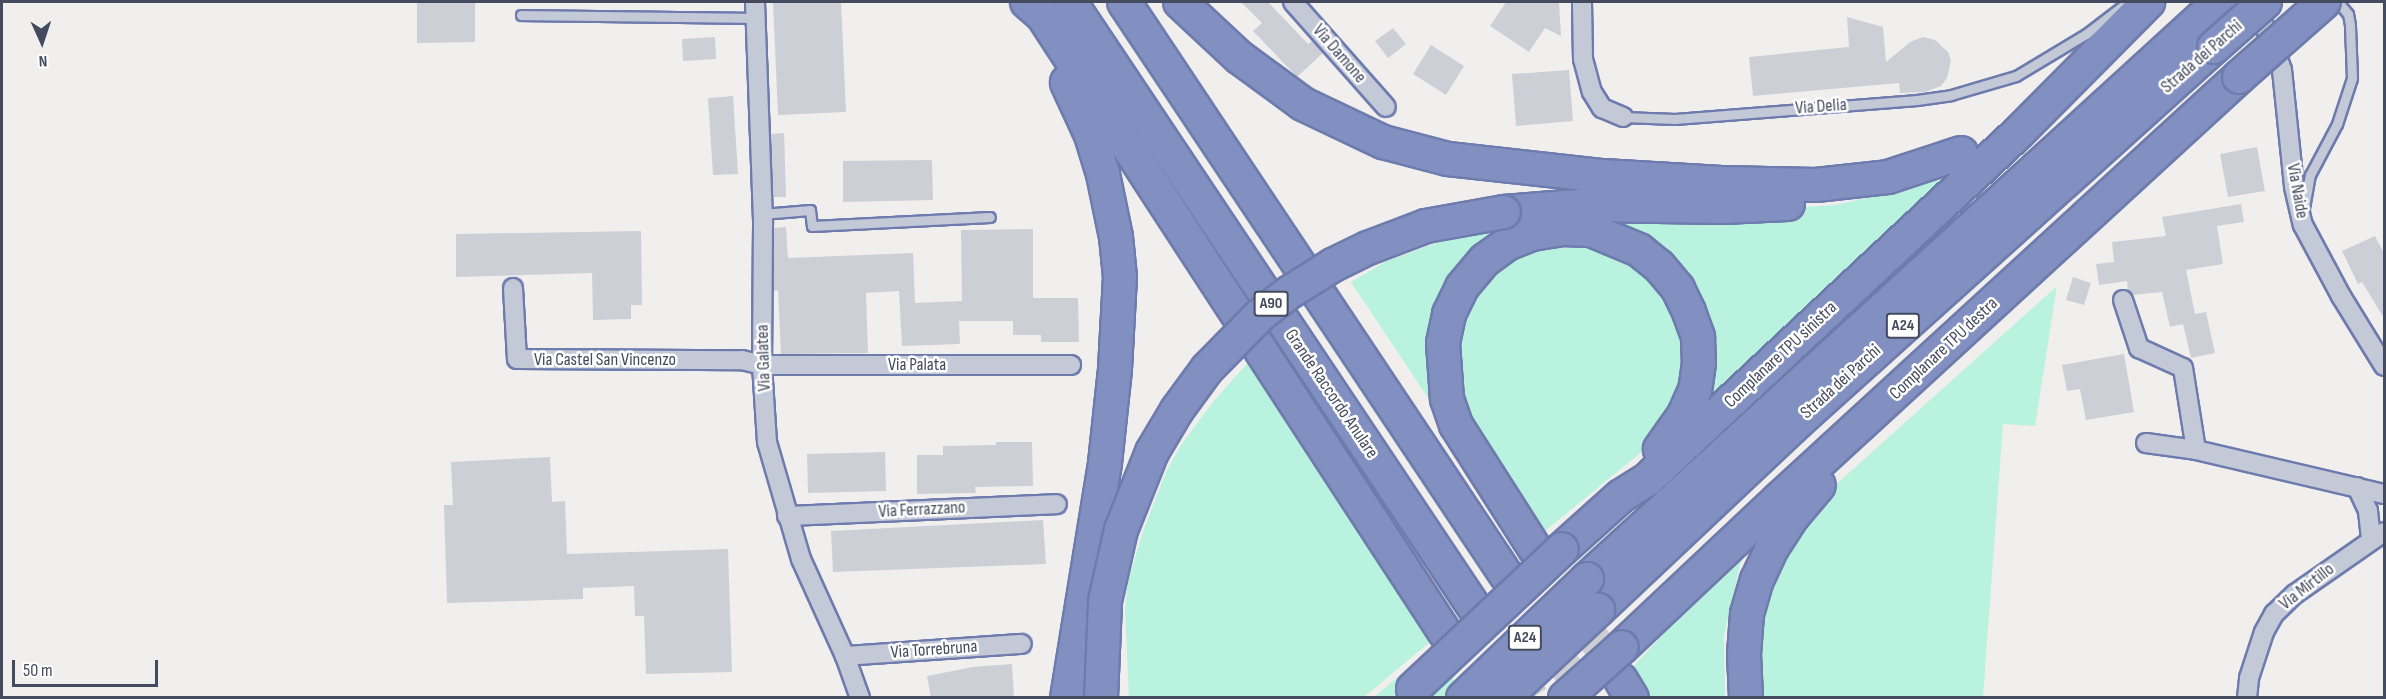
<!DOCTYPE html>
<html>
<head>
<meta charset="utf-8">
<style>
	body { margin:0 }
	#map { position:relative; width:2386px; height:699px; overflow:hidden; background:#f1efee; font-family:"Sofia Sans Condensed",sans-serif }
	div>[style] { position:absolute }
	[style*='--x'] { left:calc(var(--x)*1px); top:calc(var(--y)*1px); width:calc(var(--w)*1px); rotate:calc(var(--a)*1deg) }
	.green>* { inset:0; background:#b9f2df }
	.building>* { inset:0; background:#cdcfd7 }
	.highway-tunnel>* { height:32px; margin-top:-16px; transform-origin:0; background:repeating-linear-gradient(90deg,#cfced1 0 32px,transparent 0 48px) }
	.roads { filter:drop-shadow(2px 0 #6e7bad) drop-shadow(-2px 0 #6e7bad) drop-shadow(0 2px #6e7bad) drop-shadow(0 -2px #6e7bad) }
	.lane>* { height:9px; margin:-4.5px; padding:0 4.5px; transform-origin:4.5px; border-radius:4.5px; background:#c4c9d8 }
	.street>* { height:18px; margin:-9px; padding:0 9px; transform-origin:9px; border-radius:9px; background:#c4c9d8 }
	.highway>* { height:32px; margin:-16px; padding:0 16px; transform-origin:16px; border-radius:16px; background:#8290c1 }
	.bridges { filter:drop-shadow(2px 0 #6e7bad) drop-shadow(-2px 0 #6e7bad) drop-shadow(0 2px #6e7bad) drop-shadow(0 -2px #6e7bad) }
	.highway-bridge>* { height:32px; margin:-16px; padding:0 16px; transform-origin:16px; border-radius:16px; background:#8290c1 }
	span { translate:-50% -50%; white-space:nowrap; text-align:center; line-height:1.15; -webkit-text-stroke:5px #fff; paint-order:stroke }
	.shield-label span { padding:2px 4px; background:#fff; border:2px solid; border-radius:4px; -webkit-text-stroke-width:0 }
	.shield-label { font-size:16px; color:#454b5e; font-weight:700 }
	.street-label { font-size:18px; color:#454b5e }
	.frame { position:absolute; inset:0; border:3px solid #454b5e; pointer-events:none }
	.north { position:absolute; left:12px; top:12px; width:60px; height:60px; -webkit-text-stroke:4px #fff; paint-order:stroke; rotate:177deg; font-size:16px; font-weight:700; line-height:24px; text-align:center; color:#454b5e }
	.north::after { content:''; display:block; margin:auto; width:21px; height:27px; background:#454b5e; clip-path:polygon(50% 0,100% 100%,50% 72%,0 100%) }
	.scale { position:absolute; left:12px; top:660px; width:146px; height:27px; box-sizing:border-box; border:3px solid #454b5e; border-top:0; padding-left:8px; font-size:18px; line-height:21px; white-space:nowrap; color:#454b5e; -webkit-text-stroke:4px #fff; paint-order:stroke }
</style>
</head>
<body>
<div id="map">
	<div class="green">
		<i style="clip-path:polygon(1953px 172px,1703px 408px,1709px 348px,1601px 222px,1451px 280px,1450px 431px,1351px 282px,1385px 262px,1476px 228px,1835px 205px,1916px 187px)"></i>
		<i style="clip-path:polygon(1589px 244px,1627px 258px,1663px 290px,1681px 326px,1684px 366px,1678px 392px,1659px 431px,1644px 450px,1545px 531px,1479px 442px,1465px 418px,1452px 336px,1488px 271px,1535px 245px)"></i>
		<i style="clip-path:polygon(2057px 286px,2035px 426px,2003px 424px,1983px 697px,1754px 698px,1762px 588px,1822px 497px)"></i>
		<i style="clip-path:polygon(1253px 357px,1431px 641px,1364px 697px,1129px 698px,1125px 609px,1128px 582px,1143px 531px,1166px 472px,1181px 445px,1212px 403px)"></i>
		<i style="clip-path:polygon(1751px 539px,1740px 565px,1724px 636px,1725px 697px,1651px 697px,1631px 669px)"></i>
		<i style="clip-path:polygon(1432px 648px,1466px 697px,1373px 698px)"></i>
	</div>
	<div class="building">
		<i style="clip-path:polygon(417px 2px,475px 2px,475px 42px,417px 43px)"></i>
		<i style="clip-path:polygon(773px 2px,841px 2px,846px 112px,778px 115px)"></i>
		<i style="clip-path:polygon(1241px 2px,1268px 2px,1308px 44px,1312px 41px,1323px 53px,1297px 77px,1253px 31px,1262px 23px)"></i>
		<i style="clip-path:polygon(1506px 2px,1559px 2px,1561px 36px,1545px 28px,1529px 52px,1490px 26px)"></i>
		<i style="clip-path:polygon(1847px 17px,1883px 27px,1886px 62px,1910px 42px,1923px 37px,1935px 40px,1948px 52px,1951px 61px,1947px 78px,1941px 86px,1925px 92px,1900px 93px,1899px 83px,1753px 96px,1749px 57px,1849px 47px)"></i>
		<i style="clip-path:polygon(1393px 28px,1406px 44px,1388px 58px,1375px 41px)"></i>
		<i style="clip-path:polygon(715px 37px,716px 59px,683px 61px,682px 39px)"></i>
		<i style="clip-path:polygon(1431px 45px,1464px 66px,1446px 95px,1413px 74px)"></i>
		<i style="clip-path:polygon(1569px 70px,1573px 121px,1516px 126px,1512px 74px)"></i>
		<i style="clip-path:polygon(733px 96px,738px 174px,713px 175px,708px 98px)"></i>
		<i style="clip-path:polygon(784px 133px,786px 197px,773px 197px,771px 134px)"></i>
		<i style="clip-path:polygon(2257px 147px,2265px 191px,2228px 197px,2220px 154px)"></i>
		<i style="clip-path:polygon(932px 160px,933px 200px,843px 202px,843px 161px)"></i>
		<i style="clip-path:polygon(2241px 204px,2244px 222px,2217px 226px,2223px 264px,2186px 270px,2195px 314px,2206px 312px,2215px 353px,2191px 358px,2183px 324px,2170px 327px,2162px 292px,2133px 295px,2128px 290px,2127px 281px,2099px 285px,2096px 264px,2114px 262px,2112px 242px,2166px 236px,2162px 217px)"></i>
		<i style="clip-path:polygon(786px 227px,788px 258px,913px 253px,915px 303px,962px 301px,961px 230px,1033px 229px,1033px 298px,1078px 298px,1079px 342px,1041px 342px,1041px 335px,1013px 335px,1013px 321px,959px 321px,960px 344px,902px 346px,899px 291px,866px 293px,868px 353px,781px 354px,778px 290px,774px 291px,774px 228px)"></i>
		<i style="clip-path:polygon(641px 231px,642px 305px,631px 305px,631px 319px,593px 320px,592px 273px,456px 277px,456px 234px)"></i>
		<i style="clip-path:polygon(2375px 236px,2385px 255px,2385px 320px,2362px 282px,2358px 284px,2342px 251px)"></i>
		<i style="clip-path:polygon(2073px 277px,2091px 283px,2084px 305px,2066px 300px)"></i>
		<i style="clip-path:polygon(2124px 354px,2134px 412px,2086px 420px,2080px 389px,2067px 391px,2062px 365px)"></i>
		<i style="clip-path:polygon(996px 442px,1032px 442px,1033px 486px,975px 487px,976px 493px,917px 494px,917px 455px,943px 455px,943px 446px,996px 445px)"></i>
		<i style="clip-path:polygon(885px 452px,886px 491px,808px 493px,807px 454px)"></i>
		<i style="clip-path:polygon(550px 457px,552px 502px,565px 501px,567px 554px,728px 549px,732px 672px,646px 674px,644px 616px,635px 616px,634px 586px,583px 588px,583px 599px,447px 603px,444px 505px,453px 505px,451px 462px)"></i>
		<i style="clip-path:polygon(1043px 520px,1046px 564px,833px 572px,831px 531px)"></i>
		<i style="clip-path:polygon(1012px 664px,1014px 698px,931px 698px,927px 676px,973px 667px)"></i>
	</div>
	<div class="highway-tunnel">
		<i style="--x:1535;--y:549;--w:157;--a:56.7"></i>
		<i style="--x:1506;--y:575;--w:147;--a:57"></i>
		<i style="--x:1474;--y:607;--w:108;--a:57"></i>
		<i style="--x:1445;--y:633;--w:77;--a:57.1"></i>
	</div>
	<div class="roads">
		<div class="lane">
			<i style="--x:521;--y:15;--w:234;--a:0.7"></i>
			<i style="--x:1623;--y:117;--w:52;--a:2.2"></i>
			<i style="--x:1675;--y:119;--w:243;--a:-4.5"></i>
			<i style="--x:1917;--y:100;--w:34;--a:-8"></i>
			<i style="--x:1951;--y:95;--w:68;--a:-16.3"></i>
			<i style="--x:2016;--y:76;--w:82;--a:-31"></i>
			<i style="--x:2086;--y:34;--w:53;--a:-37.3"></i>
			<i style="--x:2304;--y:208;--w:34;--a:-80"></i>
			<i style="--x:2310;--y:175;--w:58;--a:-62.1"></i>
			<i style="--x:2337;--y:124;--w:48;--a:-71.9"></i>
			<i style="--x:2352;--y:78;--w:53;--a:-92.2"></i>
			<i style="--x:2350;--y:25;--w:11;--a:-100"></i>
			<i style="--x:2348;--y:14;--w:16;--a:-130"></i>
			<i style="--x:762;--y:214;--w:48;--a:-4.8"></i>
			<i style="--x:810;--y:210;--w:16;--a:83"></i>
			<i style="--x:812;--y:226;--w:178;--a:-2.9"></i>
		</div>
		<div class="street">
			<i style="--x:755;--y:2;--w:223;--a:87.9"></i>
			<i style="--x:763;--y:225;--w:140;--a:90.4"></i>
			<i style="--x:762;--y:365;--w:77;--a:86.3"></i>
			<i style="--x:767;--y:442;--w:122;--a:73.8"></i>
			<i style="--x:801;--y:559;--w:107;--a:65.6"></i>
			<i style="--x:845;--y:656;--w:45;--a:70.3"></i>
			<i style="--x:1293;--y:2;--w:140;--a:48.5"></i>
			<i style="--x:1582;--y:2;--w:57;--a:89"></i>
			<i style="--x:1583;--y:59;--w:34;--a:75"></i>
			<i style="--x:1592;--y:92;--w:19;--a:58"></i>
			<i style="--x:1602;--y:108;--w:23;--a:23"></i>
			<i style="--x:2252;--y:3;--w:43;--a:62.2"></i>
			<i style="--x:2272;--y:41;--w:31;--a:71"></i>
			<i style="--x:2282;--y:70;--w:118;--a:84.1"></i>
			<i style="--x:2294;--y:187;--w:39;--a:77"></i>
			<i style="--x:2303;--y:225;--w:81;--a:61.8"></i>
			<i style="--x:2341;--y:296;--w:82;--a:58.4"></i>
			<i style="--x:513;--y:288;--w:71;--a:86.8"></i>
			<i style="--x:517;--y:359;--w:225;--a:0.3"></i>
			<i style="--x:742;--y:360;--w:21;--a:14"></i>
			<i style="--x:762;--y:365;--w:309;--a:0"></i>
			<i style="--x:2123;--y:300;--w:51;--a:71.6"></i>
			<i style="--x:2139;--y:348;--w:48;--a:24.4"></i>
			<i style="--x:2183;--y:368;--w:83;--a:81"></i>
			<i style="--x:2146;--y:443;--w:50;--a:8"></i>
			<i style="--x:2196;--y:450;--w:193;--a:13.2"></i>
			<i style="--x:2357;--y:487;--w:26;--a:65"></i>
			<i style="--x:2368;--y:511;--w:28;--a:84"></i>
			<i style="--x:787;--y:516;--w:270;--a:-2.5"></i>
			<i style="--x:845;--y:656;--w:177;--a:-3.9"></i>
			<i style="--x:2247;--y:698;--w:20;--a:-84"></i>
			<i style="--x:2249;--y:678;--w:48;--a:-71.9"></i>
			<i style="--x:2264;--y:632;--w:21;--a:-61"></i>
			<i style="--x:2274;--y:614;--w:29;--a:-44"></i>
			<i style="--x:2295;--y:594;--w:108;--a:-34.9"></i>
		</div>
		<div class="highway">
			<i style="--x:1027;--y:2;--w:21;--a:41"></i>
			<i style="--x:1043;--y:16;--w:736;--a:56.91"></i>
			<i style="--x:1070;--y:2;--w:727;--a:56.27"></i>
			<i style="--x:1124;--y:2;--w:689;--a:56.31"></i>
			<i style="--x:1180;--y:2;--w:81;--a:43"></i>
			<i style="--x:1239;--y:57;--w:79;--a:36.3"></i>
			<i style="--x:1303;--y:104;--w:89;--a:25.4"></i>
			<i style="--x:1383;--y:142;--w:67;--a:14.7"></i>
			<i style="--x:1448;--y:159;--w:156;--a:6.3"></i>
			<i style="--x:1603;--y:176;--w:119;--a:3.4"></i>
			<i style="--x:1722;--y:183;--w:94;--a:1.2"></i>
			<i style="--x:1816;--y:185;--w:72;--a:-6.3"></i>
			<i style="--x:1888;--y:177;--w:77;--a:-18.2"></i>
			<i style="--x:1504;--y:212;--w:87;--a:-4.6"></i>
			<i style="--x:1591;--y:205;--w:132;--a:0.9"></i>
			<i style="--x:1723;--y:207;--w:65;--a:-2.6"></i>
			<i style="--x:1535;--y:549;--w:147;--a:-122.5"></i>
			<i style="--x:1456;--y:425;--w:28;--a:-109"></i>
			<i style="--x:1447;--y:399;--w:56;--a:-94.1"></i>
			<i style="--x:1443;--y:343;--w:30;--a:-78"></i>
			<i style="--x:1449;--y:314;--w:30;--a:-64"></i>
			<i style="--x:1462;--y:287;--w:35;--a:-50"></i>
			<i style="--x:1485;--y:260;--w:27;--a:-36"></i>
			<i style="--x:1507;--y:244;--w:27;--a:-22"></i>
			<i style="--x:1532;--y:234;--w:30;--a:-9"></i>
			<i style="--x:1562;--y:229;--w:29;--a:2"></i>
			<i style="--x:1591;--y:230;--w:52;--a:22.6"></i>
			<i style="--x:1639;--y:250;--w:26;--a:39"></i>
			<i style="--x:1659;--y:266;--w:30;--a:50"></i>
			<i style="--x:1678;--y:289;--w:25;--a:64"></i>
			<i style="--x:1689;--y:312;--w:27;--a:70"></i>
			<i style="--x:1698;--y:337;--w:26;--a:88"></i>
			<i style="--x:1699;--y:363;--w:27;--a:98"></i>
			<i style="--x:1695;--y:390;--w:27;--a:114"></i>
			<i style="--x:1684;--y:415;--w:42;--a:125.2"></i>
			<i style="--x:1562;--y:549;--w:79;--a:-41.9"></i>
			<i style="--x:1621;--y:496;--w:32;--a:-32"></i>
			<i style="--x:1648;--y:479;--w:507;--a:-43.08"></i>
			<i style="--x:2018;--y:133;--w:185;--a:-45.2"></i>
			<i style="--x:1587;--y:579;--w:856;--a:-42.4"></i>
			<i style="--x:1598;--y:610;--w:267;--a:-43.3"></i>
			<i style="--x:1792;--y:427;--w:568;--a:-42"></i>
			<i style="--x:1622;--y:647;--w:216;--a:-43.3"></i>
			<i style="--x:1779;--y:499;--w:624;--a:-42.53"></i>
			<i style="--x:1621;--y:680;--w:21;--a:59"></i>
			<i style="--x:1067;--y:698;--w:238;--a:-80.8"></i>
			<i style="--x:1105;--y:463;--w:95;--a:-83.9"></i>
			<i style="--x:1115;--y:369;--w:92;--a:-86.9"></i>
			<i style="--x:1120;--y:277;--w:40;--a:-95.7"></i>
			<i style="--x:1116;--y:237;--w:64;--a:-101.7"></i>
			<i style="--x:1103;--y:174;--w:39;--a:-107"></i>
			<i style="--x:1092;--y:137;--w:60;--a:-114.8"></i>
			<i style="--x:1746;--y:698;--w:44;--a:-92.6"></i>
			<i style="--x:1744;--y:654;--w:40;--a:-85.7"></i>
			<i style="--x:1747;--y:614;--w:35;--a:-74"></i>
			<i style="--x:1757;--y:580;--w:35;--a:-65"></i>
			<i style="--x:1772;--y:548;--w:38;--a:-57"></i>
			<i style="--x:1793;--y:516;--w:40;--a:-50"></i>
		</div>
	</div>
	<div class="bridges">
		<div class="highway-bridge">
			<i style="--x:2214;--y:47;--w:68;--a:-41.4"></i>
			<i style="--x:2239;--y:77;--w:113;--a:-41.4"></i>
			<i style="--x:1413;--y:689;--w:204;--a:-43.2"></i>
			<i style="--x:1101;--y:698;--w:97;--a:-87.6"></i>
			<i style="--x:1105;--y:601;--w:73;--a:-77.3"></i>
			<i style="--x:1121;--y:530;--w:84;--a:-68.3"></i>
			<i style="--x:1152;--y:452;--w:49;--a:-59.2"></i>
			<i style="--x:1177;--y:410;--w:51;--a:-53.8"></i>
			<i style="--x:1207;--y:369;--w:74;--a:-45.5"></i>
			<i style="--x:1259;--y:316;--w:39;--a:-38"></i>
			<i style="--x:1290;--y:292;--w:51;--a:-32.1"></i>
			<i style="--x:1333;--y:265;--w:39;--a:-26"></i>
			<i style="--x:1368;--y:248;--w:62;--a:-20.8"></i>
			<i style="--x:1426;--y:226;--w:79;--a:-10.2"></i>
			<i style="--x:1463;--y:698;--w:172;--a:-43.8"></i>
			<i style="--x:1504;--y:698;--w:129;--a:-43.1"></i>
			<i style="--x:1565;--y:698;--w:76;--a:-41.8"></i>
		</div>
	</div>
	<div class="shield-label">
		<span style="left:1271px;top:304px">A90</span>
		<span style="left:1903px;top:326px">A24</span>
		<span style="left:1525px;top:638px">A24</span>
	</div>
	<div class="street-label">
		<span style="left:1339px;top:54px;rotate:49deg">Via Damone</span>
		<span style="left:2202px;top:57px;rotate:-41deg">Strada dei Parchi</span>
		<span style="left:1821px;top:107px;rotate:-4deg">Via Delia</span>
		<span style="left:2297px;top:191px;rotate:80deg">Via Naide</span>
		<span style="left:1944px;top:349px;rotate:-43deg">Complanare TPU destra</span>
		<span style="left:1781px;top:355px;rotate:-43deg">Complanare TPU sinistra</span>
		<span style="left:764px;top:358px;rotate:-92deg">Via Galatea</span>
		<span style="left:605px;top:360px">Via Castel San Vincenzo</span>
		<span style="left:917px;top:365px">Via Palata</span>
		<span style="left:1841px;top:382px;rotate:-42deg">Strada dei Parchi</span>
		<span style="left:1331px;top:394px;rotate:56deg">Grande Raccordo Anulare</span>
		<span style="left:922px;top:510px;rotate:-3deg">Via Ferrazzano</span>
		<span style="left:2307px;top:587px;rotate:-38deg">Via Mirtillo</span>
		<span style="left:934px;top:650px;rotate:-4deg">Via Torrebruna</span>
	</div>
	<div class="frame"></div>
	<div class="north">N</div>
	<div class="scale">50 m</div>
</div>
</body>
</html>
